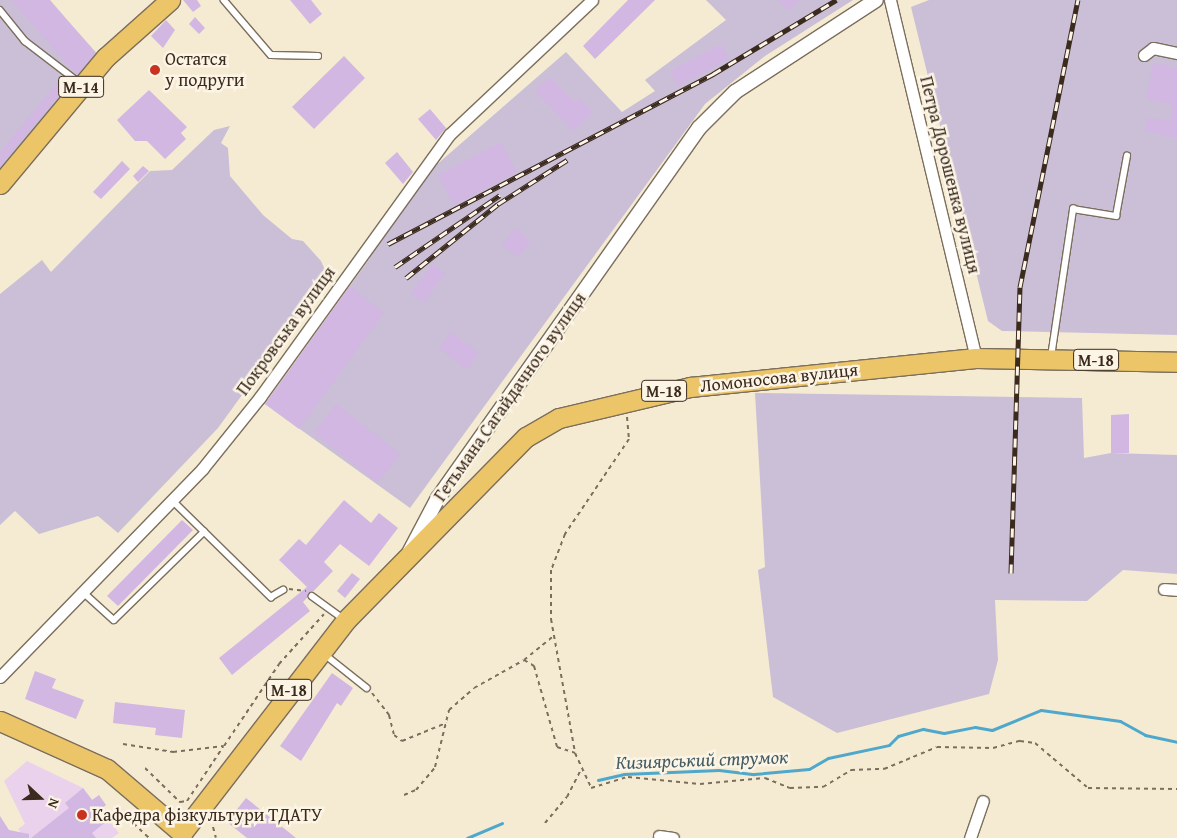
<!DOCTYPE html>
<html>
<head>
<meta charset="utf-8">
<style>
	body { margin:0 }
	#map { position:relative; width:1177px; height:838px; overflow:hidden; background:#f5ebd2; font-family:"Gentium Book Plus",serif }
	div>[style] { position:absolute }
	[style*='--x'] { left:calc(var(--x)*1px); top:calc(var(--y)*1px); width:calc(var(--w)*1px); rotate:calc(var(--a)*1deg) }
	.built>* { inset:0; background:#ead1ec }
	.industrial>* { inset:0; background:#cabfd6 }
	.stream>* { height:3px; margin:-1.5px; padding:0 1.5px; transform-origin:1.5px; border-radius:1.5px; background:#4fa8cc }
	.building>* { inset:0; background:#d1b7e1 }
	.path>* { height:2px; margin-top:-1px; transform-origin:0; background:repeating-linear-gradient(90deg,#7c6e5d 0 4px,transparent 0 8px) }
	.roads { filter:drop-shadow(1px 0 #7c6e5d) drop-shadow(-1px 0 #7c6e5d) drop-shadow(0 1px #7c6e5d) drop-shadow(0 -1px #7c6e5d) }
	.service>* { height:5.5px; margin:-2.75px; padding:0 2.75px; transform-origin:2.75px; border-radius:2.75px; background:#fff }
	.minor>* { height:11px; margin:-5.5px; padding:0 5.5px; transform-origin:5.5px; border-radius:5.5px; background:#fff }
	.tertiary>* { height:14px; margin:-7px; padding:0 7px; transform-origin:7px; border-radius:7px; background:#fff }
	.trunk>* { height:19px; margin:-9.5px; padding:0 9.5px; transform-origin:9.5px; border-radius:9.5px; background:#ecc569 }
	.rail>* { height:5px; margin-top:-2.5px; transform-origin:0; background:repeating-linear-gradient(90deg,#fcf5e5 0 9px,#3b2a1e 0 18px); box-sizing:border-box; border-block:1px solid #3b2a1e }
	.dots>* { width:14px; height:14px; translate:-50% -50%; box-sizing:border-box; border:2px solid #fcf5e5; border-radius:50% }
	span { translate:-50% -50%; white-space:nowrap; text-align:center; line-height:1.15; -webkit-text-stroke:5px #fcf5e5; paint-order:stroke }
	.shield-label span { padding:1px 4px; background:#fcf5e5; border:1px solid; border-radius:4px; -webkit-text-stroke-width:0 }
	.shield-label { font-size:16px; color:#3b2a1e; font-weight:700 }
	.poi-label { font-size:18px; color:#3b2a1e }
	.left { translate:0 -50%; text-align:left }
	.street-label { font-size:18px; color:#3b2a1e }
	.water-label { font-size:19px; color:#435c64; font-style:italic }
	.north { position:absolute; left:15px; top:773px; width:50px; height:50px; -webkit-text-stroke:4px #fcf5e5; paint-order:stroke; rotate:111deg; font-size:14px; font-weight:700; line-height:20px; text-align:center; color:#3b2a1e }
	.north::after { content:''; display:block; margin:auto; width:18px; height:22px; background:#3b2a1e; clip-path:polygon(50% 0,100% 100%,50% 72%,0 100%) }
</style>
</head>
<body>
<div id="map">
	<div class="built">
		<i style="clip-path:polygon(27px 761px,83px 788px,119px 833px,112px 838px,26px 838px,18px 829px,25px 824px,4px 781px)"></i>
	</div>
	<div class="industrial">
		<i style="clip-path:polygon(0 0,49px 0,101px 58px,0 170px)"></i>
		<i style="clip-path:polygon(706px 0,853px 0,765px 56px,705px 104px,410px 508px,265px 404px,370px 258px,369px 251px,434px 167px,566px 52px,622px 112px,655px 91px,645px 80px,726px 20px)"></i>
		<i style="clip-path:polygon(929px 0,1177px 0,1177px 335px,1002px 331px,988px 321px,911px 7px)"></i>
		<i style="clip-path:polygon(230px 126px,221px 143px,228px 148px,230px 176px,263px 215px,292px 239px,303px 241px,321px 261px,328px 277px,218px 428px,118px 533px,98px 516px,39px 534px,15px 511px,0 525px,0 294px,42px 260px,51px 272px,150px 171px,172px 170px,214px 130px)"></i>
		<i style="clip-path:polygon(755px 393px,1082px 398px,1084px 458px,1111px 453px,1177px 455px,1177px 574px,1123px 570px,1087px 601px,995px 600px,998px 660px,989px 694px,837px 733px,773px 697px,758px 570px,765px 567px)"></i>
	</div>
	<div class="stream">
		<i style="--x:598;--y:780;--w:27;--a:-13"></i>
		<i style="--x:624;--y:774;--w:95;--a:-2.4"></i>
		<i style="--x:719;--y:770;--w:35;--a:7"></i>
		<i style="--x:754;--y:774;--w:55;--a:-5.2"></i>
		<i style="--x:809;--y:769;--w:22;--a:-30"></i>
		<i style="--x:828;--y:758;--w:62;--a:-12"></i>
		<i style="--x:889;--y:745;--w:13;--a:-45"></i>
		<i style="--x:898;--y:736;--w:26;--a:-16"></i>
		<i style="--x:923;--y:729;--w:21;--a:11"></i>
		<i style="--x:944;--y:733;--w:32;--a:-11"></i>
		<i style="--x:975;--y:727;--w:17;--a:10"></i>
		<i style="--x:992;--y:730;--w:53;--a:-22.2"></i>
		<i style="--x:1041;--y:710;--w:80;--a:7.9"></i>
		<i style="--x:1120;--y:721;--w:29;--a:29"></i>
		<i style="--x:1145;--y:735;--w:33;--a:12"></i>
		<i style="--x:467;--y:838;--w:38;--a:-23"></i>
	</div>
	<div class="building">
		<i style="clip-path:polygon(11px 0,50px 0,95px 52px,77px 75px)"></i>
		<i style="clip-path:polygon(183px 0,197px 0,201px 6px,193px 12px)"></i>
		<i style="clip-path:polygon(290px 0,311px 0,322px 14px,310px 24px)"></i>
		<i style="clip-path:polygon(628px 0,655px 0,595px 59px,583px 46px)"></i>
		<i style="clip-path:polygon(778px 0,800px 0,789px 11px)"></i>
		<i style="clip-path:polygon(195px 17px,205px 28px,199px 34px,189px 24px)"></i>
		<i style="clip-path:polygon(166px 20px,175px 30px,163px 48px,151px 36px)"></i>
		<i style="clip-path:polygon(721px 44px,729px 59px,678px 86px,670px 71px)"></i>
		<i style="clip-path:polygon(344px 56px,365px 78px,314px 129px,292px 107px)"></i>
		<i style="clip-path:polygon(1153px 63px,1177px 68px,1177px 138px,1145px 131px,1147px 118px,1170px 121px,1172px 104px,1146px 99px)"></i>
		<i style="clip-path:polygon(63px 76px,71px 82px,0 166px,0 152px)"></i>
		<i style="clip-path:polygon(550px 77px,575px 102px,579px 98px,593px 112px,574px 131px,535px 91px)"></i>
		<i style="clip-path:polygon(149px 90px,187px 127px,181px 133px,186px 139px,165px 159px,147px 141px,135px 141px,117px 120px)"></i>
		<i style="clip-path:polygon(430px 109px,446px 128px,436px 140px,418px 119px)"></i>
		<i style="clip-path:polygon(501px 142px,517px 172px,454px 205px,438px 175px)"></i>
		<i style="clip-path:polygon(397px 152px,413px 172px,403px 184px,385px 163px)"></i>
		<i style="clip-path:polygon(122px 161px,130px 169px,101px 199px,93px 192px)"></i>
		<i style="clip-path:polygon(143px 166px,149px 171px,138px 182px,133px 176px)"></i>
		<i style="clip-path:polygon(515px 228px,531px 240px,518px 257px,502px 245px)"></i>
		<i style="clip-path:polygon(432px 264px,445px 273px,424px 303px,411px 294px)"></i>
		<i style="clip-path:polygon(350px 286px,384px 313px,299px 429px,265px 404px)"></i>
		<i style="clip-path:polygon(451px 332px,479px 353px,467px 370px,439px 348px)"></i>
		<i style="clip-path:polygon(336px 404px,400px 454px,378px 483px,314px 433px)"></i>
		<i style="clip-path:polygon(1129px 414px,1129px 453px,1111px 453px,1111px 415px)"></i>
		<i style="clip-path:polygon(344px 500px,371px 523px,379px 513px,398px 528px,369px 566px,340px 544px,324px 562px,333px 571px,303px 602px,310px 611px,232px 675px,219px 658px,307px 587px,279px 560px,299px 539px,306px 545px)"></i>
		<i style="clip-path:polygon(182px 520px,193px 530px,118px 606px,107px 596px)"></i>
		<i style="clip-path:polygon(352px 573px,360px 579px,345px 598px,337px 591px)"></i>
		<i style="clip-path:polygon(35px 671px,56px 679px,52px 688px,84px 700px,76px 719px,25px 699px)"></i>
		<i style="clip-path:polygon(332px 673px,353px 688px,341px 706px,337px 703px,301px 761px,280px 746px)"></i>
		<i style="clip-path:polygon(115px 702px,185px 710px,182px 738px,155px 735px,156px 728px,113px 723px)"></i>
		<i style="clip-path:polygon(83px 788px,92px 800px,99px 795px,106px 805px,100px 810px,108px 820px,92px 833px,96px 838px,31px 838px,69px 808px,65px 803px)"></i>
		<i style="clip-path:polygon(246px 798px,296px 838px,247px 838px,227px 822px)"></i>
		<i style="clip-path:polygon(0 816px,9px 830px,29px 834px,29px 838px,0 838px)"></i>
	</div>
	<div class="path">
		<i style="--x:627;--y:417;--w:22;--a:85"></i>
		<i style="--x:629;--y:439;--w:115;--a:124"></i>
		<i style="--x:565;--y:534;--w:39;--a:111"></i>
		<i style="--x:551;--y:570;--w:49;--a:90"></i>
		<i style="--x:551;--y:619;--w:136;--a:79.8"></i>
		<i style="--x:575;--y:753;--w:38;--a:65"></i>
		<i style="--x:591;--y:788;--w:39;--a:-17"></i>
		<i style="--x:628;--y:777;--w:72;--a:5.6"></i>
		<i style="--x:700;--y:784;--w:65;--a:-5.3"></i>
		<i style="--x:765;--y:778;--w:27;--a:22"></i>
		<i style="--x:790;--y:788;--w:33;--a:-2"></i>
		<i style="--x:823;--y:787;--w:33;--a:-31"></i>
		<i style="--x:851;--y:770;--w:33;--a:-2"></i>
		<i style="--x:884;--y:769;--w:57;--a:-22.5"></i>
		<i style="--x:937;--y:747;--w:56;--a:1"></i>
		<i style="--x:993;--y:748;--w:28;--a:-15"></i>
		<i style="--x:1020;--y:741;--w:15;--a:8"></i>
		<i style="--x:1035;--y:743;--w:70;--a:40.3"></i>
		<i style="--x:1088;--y:788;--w:89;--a:0.6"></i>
		<i style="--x:289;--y:589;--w:17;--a:7"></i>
		<i style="--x:524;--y:660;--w:40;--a:-39"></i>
		<i style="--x:372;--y:693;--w:28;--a:52"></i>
		<i style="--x:389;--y:715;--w:21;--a:76"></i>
		<i style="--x:394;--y:735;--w:10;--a:37"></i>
		<i style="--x:402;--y:741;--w:48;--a:-22.2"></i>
		<i style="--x:123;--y:744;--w:51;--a:9.1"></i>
		<i style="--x:173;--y:752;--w:51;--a:-6.7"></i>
		<i style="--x:224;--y:746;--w:99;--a:-56.1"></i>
		<i style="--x:279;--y:664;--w:67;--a:-48"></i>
		<i style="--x:145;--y:768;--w:49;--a:44.2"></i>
		<i style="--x:180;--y:802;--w:7;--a:-8"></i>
		<i style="--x:187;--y:801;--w:65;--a:-56.3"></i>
		<i style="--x:404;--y:795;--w:13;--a:-23"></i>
		<i style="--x:416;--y:790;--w:30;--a:-50"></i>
		<i style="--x:435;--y:767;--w:59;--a:-76.2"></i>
		<i style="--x:449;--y:710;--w:33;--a:-41"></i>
		<i style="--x:474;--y:688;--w:57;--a:-29.2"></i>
		<i style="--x:524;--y:660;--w:12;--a:31"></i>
		<i style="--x:534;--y:666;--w:84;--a:74.1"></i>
		<i style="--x:557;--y:747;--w:19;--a:18"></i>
		<i style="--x:116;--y:807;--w:45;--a:43.2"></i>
		<i style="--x:545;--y:823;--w:34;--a:-50"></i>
		<i style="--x:567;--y:797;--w:29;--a:-63"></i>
		<i style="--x:213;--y:827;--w:11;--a:75"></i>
	</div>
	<div class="roads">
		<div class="service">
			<i style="--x:224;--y:0;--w:72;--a:49.5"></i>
			<i style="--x:271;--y:55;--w:47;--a:1.2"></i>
			<i style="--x:0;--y:10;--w:40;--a:51"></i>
			<i style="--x:25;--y:41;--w:71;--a:37.5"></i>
			<i style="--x:1051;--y:357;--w:150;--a:-81.5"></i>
			<i style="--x:1073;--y:209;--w:44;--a:9.2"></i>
			<i style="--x:1116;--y:216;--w:61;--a:-79.6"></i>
			<i style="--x:172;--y:500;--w:139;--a:44.4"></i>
			<i style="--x:271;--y:597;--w:14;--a:-30"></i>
			<i style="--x:82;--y:591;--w:43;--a:42.2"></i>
			<i style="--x:114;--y:620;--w:126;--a:-44.4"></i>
			<i style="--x:312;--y:596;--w:39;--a:36"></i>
			<i style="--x:323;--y:653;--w:56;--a:38.5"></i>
		</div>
		<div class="minor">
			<i style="--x:890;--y:0;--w:368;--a:76.5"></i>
			<i style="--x:1144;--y:55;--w:11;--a:-38"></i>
			<i style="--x:1153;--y:48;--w:25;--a:12"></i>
			<i style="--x:1164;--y:589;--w:13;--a:4"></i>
			<i style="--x:0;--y:677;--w:291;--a:-45.8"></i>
			<i style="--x:203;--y:468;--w:91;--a:-51.2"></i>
			<i style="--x:260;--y:397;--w:324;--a:-54.2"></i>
			<i style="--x:450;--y:134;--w:195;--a:-43.3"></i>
			<i style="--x:659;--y:836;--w:14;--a:8"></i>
			<i style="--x:970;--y:838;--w:39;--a:-71"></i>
		</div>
		<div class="tertiary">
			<i style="--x:410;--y:551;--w:60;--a:-62.2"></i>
			<i style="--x:438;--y:498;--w:453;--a:-54.8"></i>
			<i style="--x:699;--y:128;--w:51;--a:-45"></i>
			<i style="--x:735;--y:92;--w:168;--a:-33.1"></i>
		</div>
		<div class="trunk">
			<i style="--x:0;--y:184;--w:165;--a:-50.2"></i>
			<i style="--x:106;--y:57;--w:86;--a:-41.7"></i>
			<i style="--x:0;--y:721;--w:117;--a:24.2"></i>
			<i style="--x:107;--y:769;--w:99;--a:40.5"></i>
			<i style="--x:182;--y:833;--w:269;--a:-52.4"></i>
			<i style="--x:346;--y:620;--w:257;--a:-45.5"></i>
			<i style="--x:526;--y:437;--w:38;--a:-30"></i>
			<i style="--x:559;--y:418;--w:135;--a:-13.3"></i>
			<i style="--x:690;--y:387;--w:287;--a:-5.8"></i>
			<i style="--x:976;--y:358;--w:201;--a:1.1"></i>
		</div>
	</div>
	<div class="rail">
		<i style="--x:388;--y:244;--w:367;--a:-27.6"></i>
		<i style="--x:713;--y:74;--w:144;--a:-31"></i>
		<i style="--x:395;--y:267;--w:127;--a:-34.4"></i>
		<i style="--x:406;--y:278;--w:118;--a:-38.8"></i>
		<i style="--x:498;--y:204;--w:82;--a:-32.5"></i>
		<i style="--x:1011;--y:573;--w:286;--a:-88.2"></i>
		<i style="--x:1020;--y:287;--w:293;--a:-78.6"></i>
	</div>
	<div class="dots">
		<i style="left:155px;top:70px;background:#c8321e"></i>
		<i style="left:82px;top:815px;background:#c8321e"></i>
	</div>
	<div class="shield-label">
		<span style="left:81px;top:87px">М-14</span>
		<span style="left:1096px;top:360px">М-18</span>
		<span style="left:664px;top:391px">М-18</span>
		<span style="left:289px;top:690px">М-18</span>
	</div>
	<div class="poi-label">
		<span class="left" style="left:165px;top:70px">Остатся<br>у подруги</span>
		<span class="left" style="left:92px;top:815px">Кафедра фізкультури ТДАТУ</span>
	</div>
	<div class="street-label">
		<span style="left:950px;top:175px;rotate:76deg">Петра Дорошенка вулиця</span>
		<span style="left:286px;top:331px;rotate:-54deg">Покровська вулиця</span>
		<span style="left:779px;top:378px;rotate:-6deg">Ломоносова вулиця</span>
		<span style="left:510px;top:397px;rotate:-55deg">Гетьмана Сагайдачного вулиця</span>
	</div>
	<div class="water-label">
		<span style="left:702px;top:760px;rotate:-2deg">Кизиярський струмок</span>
	</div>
	<div class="north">N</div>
</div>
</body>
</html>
